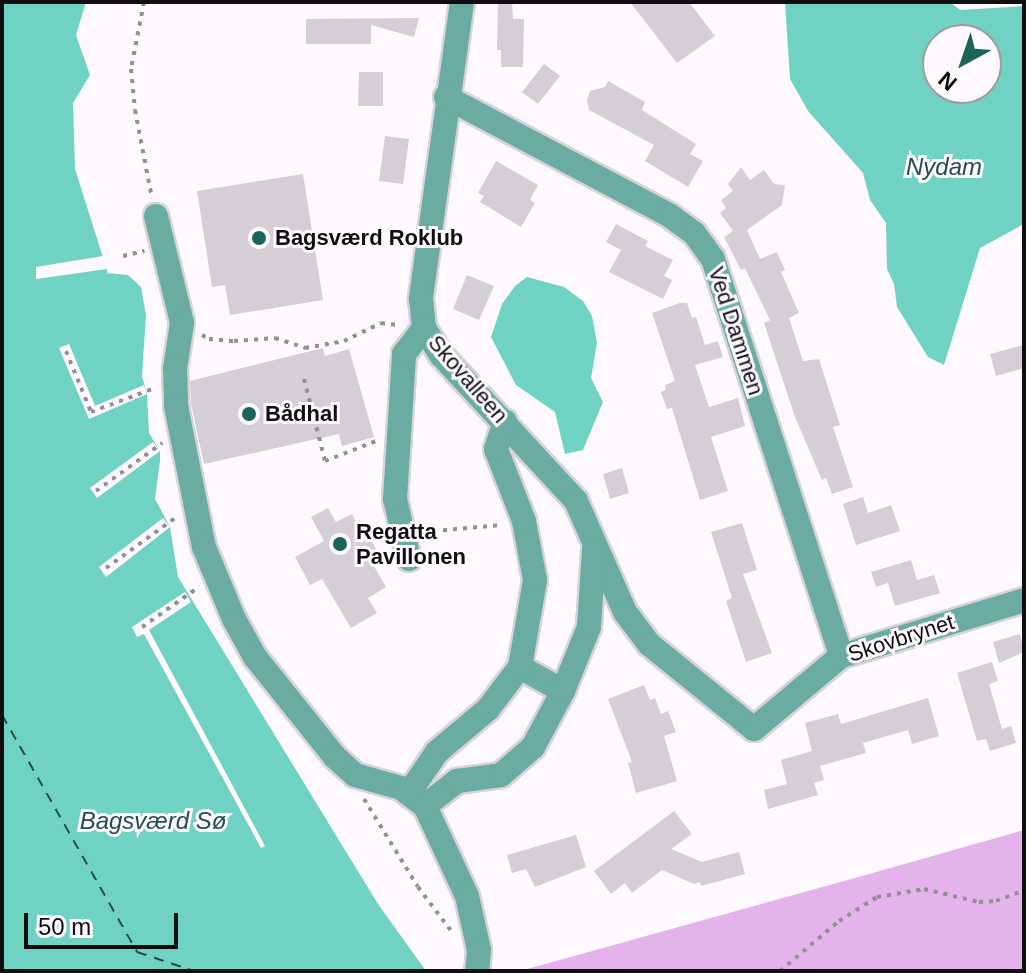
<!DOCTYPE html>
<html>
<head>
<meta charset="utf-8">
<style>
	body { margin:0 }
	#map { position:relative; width:1026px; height:973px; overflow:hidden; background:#fef9ff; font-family:Arial,sans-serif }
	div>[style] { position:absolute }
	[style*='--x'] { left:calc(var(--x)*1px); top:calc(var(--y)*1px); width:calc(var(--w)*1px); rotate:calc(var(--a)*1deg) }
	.forest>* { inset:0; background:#e5b3ec }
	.water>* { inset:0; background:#70d2c3 }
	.pier>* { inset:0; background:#fef9ff }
	.ferry>* { height:2px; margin-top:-1px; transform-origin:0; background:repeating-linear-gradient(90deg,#234f49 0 10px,transparent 0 18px) }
	.building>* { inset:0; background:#d4cfd5 }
	.path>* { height:4px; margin-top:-2px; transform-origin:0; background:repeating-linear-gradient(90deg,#939094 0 4px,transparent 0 10px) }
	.roads { filter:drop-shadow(2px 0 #d8d3d9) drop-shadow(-2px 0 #d8d3d9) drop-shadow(0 2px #d8d3d9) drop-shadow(0 -2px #d8d3d9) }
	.minor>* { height:24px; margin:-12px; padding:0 12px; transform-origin:12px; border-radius:12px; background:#6aaca1 }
	.dots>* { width:22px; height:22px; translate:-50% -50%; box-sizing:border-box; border:4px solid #fef9ff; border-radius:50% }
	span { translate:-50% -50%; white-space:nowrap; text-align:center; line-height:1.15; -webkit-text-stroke:6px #fef9ff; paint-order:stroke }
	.poi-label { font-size:22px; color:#100e10; font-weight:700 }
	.left { translate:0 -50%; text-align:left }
	.street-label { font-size:22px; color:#100e10 }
	.water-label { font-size:24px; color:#234f49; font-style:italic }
	.frame { position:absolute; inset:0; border:4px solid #100e10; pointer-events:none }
	.north { position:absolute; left:922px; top:24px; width:80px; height:80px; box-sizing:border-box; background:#fef9ff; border:2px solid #9f9b9f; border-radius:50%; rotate:220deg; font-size:22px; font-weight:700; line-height:32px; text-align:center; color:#100e10 }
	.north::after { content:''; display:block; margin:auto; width:28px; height:36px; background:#1a645b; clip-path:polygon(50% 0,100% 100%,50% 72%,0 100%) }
	.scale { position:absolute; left:24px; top:913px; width:154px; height:36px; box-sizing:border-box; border:4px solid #100e10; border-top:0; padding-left:10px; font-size:24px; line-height:28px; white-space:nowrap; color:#100e10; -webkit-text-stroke:6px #fef9ff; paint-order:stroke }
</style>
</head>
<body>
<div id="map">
	<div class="forest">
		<i style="clip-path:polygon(1024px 830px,1024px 971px,520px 971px,862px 876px)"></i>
	</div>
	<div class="water">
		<i style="clip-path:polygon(2px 2px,86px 2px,76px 35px,90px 75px,73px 103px,75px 169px,108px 273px,128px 275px,141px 287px,146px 315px,142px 376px,147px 394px,149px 433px,160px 451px,160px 461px,155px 499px,170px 527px,178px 577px,378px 904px,426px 971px,2px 971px)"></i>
		<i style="clip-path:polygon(evenodd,785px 2px,950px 2px,960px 10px,1024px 6px,1024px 224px,980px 248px,944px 365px,928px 357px,897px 307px,894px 284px,887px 269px,886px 223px,870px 200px,863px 173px,808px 111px,790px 79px,785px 2px,938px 40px,986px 40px,986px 88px,938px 88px,938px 40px)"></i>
		<i style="clip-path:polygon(527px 277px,564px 287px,583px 301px,592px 316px,597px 343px,591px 378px,603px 402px,583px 450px,565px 454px,555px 412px,516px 385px,491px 337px,502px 304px,515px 286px)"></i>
	</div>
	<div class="pier">
		<i style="clip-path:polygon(105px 245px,112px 270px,122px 270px,108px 274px,107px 269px,36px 279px,36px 267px,103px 256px,101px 246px)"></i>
		<i style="clip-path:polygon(69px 344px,95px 406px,144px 385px,147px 394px,89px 419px,59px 348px)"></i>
		<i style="clip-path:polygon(153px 442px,160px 451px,97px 498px,90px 488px)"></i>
		<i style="clip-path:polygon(163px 518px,170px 527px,106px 577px,99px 567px)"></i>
		<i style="clip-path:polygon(185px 592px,191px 602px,149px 630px,265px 846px,261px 848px,144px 634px,137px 637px,132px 627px)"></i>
	</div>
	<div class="ferry">
		<i style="--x:2;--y:715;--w:273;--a:60.3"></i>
		<i style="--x:137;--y:952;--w:60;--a:18.4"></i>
	</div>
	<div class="building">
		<i style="clip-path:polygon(498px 2px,512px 2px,513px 19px,524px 19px,523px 67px,501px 67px,501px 50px,497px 50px)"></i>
		<i style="clip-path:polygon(630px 2px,689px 2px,715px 36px,677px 63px)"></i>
		<i style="clip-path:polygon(419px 18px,414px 37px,371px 25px,371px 44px,306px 44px,306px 19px)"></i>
		<i style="clip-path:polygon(544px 64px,560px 76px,538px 104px,522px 92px)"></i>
		<i style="clip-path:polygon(359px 72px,383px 72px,383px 106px,358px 106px)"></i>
		<i style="clip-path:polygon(608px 81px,645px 102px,642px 110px,696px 144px,690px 154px,703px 161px,688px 187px,645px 161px,654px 145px,589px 110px,587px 100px,590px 91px,605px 87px)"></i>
		<i style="clip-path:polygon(385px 136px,409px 139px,403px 184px,379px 181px)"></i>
		<i style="clip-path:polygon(496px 161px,538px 185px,530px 200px,535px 203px,521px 227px,480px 202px,484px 196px,478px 193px)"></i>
		<i style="clip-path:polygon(741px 167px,750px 180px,764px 170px,774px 184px,785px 185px,782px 205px,747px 230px,760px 259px,777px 252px,785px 270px,781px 272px,799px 313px,789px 318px,803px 361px,819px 359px,840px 425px,833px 427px,853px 487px,832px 494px,826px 478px,822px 480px,795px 417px,764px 323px,770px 320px,745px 268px,741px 270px,724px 237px,733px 231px,720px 213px,726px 208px,721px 200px,733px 191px,728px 184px)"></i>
		<i style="clip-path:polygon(303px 174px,323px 300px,230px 315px,225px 285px,212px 287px,197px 191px)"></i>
		<i style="clip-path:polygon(616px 224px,648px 241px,645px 246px,673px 260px,664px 276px,672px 280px,663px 299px,609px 272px,621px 250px,606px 242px)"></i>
		<i style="clip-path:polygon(467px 275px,494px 286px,479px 320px,453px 309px)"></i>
		<i style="clip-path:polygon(680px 303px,687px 303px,692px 318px,696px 317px,705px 345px,718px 341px,723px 357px,695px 365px,709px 407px,738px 398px,745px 426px,711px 437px,728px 491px,700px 500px,672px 408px,667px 409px,661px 392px,666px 390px,665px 385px,675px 381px,652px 313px)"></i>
		<i style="clip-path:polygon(1024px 345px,1024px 368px,996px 376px,990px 354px)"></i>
		<i style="clip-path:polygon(323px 348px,325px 356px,349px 349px,374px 437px,342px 446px,339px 434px,204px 464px,191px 404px,190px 381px)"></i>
		<i style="clip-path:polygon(622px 468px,629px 493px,610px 499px,603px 474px)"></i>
		<i style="clip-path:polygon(863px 497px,868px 513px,891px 505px,900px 531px,856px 545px,843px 504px)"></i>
		<i style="clip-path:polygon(328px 508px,336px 522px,352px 514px,356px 522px,360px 520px,376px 549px,367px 554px,386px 587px,368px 598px,377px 613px,351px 628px,322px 579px,310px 585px,295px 557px,324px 541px,311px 517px)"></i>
		<i style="clip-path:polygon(742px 523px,757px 570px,743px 574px,772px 653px,746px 662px,726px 601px,732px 598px,711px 532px)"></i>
		<i style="clip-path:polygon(911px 560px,917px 580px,934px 575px,940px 593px,895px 606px,888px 583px,876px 587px,871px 572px)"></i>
		<i style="clip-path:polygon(1020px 634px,1024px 652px,999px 663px,993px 642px)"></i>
		<i style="clip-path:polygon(992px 662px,998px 681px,989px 684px,1002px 729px,1011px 726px,1016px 743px,990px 751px,986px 739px,977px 741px,957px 673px)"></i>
		<i style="clip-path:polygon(644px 685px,650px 700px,655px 698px,661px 714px,668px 711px,676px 732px,664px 736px,677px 781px,636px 793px,628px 763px,632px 762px,608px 699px)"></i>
		<i style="clip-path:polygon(928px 698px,939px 736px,912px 744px,908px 730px,863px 743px,866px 753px,820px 766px,824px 780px,814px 783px,818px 795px,768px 809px,764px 790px,787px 784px,781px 760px,812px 751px,805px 723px,838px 714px,841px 724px)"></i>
		<i style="clip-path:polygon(674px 811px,692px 834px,671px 849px,702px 862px,739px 852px,745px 874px,701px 886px,700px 882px,694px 884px,662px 870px,632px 893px,625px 883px,611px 894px,594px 871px)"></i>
		<i style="clip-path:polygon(576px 835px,586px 867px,535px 887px,526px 869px,512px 873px,507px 855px)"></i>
	</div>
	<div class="path">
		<i style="--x:144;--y:2;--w:68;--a:101"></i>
		<i style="--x:131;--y:69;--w:41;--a:84.4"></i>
		<i style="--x:135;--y:110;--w:90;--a:79.1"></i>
		<i style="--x:123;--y:256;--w:22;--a:-13"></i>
		<i style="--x:202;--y:335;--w:8;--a:30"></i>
		<i style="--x:209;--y:339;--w:25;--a:5"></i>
		<i style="--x:234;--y:341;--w:41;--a:-4.2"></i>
		<i style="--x:275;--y:338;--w:32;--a:18"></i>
		<i style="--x:305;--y:348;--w:40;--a:-10"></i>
		<i style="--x:344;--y:341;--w:41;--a:-25.9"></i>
		<i style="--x:381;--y:323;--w:17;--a:7"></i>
		<i style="--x:66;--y:351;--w:66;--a:67.7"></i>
		<i style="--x:91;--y:412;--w:68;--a:-20.6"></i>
		<i style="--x:304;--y:379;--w:85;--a:75.6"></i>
		<i style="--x:325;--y:461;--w:58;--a:-21.3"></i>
		<i style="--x:96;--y:491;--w:82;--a:-36"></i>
		<i style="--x:423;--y:532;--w:79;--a:-5.1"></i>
		<i style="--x:106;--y:568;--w:85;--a:-35.9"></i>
		<i style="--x:142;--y:627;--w:70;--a:-35.1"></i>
		<i style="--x:364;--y:799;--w:103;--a:58.5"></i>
		<i style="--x:418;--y:887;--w:56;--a:52.9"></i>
		<i style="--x:780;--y:971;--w:77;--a:-40.3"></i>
		<i style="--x:839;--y:921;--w:45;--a:-32.3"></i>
		<i style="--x:877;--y:897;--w:48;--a:-9.7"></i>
		<i style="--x:924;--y:889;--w:57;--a:13.3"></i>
		<i style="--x:979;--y:902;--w:17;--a:-3"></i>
		<i style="--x:996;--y:901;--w:30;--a:-21"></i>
	</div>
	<div class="roads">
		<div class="minor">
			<i style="--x:462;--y:2;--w:300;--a:97.9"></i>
			<i style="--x:421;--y:299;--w:29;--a:84"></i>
			<i style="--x:424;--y:328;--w:32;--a:58"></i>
			<i style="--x:441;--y:355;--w:199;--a:47.2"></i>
			<i style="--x:576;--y:501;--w:121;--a:66.2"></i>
			<i style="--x:625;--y:612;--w:40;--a:53"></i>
			<i style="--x:649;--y:644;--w:135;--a:39"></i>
			<i style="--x:754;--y:729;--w:114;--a:-40"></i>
			<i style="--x:841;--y:656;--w:191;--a:-17"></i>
			<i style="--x:446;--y:97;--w:252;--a:27.9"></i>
			<i style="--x:669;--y:215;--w:31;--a:36"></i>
			<i style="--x:694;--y:233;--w:32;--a:54"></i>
			<i style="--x:713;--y:259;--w:417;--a:72.1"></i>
			<i style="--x:156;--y:216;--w:110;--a:76.3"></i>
			<i style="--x:182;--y:323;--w:47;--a:98.7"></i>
			<i style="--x:175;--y:369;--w:37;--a:88"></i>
			<i style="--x:176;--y:406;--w:144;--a:78.8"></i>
			<i style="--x:204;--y:547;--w:78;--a:67.4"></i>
			<i style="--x:234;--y:619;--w:43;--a:61.1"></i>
			<i style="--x:255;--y:657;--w:128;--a:51.3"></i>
			<i style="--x:335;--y:757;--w:27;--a:42"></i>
			<i style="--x:355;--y:775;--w:48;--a:15.8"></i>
			<i style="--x:401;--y:788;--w:30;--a:37"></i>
			<i style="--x:425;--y:806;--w:99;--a:65"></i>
			<i style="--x:467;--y:896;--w:55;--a:77.5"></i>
			<i style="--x:479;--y:950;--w:21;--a:95"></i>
			<i style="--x:409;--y:559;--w:62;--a:-103.1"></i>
			<i style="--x:395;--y:499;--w:145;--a:-86.4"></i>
			<i style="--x:404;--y:354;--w:33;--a:-52"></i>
			<i style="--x:520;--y:667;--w:49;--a:29.2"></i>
			<i style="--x:409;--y:793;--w:50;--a:-55.7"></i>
			<i style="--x:437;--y:752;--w:67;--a:-40.1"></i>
			<i style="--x:488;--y:709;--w:53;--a:-52.7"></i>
			<i style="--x:520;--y:667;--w:88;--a:-80.2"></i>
			<i style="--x:535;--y:580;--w:60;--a:-100.6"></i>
			<i style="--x:524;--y:521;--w:77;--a:-111.3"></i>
			<i style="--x:496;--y:449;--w:29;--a:-72"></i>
			<i style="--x:425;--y:806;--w:41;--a:-38"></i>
			<i style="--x:457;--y:781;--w:44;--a:-7.8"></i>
			<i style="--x:501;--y:775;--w:43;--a:-41.2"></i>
			<i style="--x:533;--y:747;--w:64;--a:-61.8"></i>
			<i style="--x:563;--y:691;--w:69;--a:-67.9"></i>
			<i style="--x:589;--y:627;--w:78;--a:-86.3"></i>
		</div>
	</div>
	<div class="dots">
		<i style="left:259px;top:238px;background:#1a645b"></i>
		<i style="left:249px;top:414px;background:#1a645b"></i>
		<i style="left:340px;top:544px;background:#1a645b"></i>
	</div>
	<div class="poi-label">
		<span class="left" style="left:275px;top:238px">Bagsværd Roklub</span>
		<span class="left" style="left:265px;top:414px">Bådhal</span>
		<span class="left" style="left:356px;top:544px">Regatta<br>Pavillonen</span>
	</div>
	<div class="street-label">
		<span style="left:736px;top:331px;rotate:72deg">Ved Dammen</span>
		<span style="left:468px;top:379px;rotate:49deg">Skovalleen</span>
		<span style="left:901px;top:638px;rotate:-18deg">Skovbrynet</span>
	</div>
	<div class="water-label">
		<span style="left:944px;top:167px">Nydam</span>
		<span style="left:153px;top:821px">Bagsværd Sø</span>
	</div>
	<div class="frame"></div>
	<div class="north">N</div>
	<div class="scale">50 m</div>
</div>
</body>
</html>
